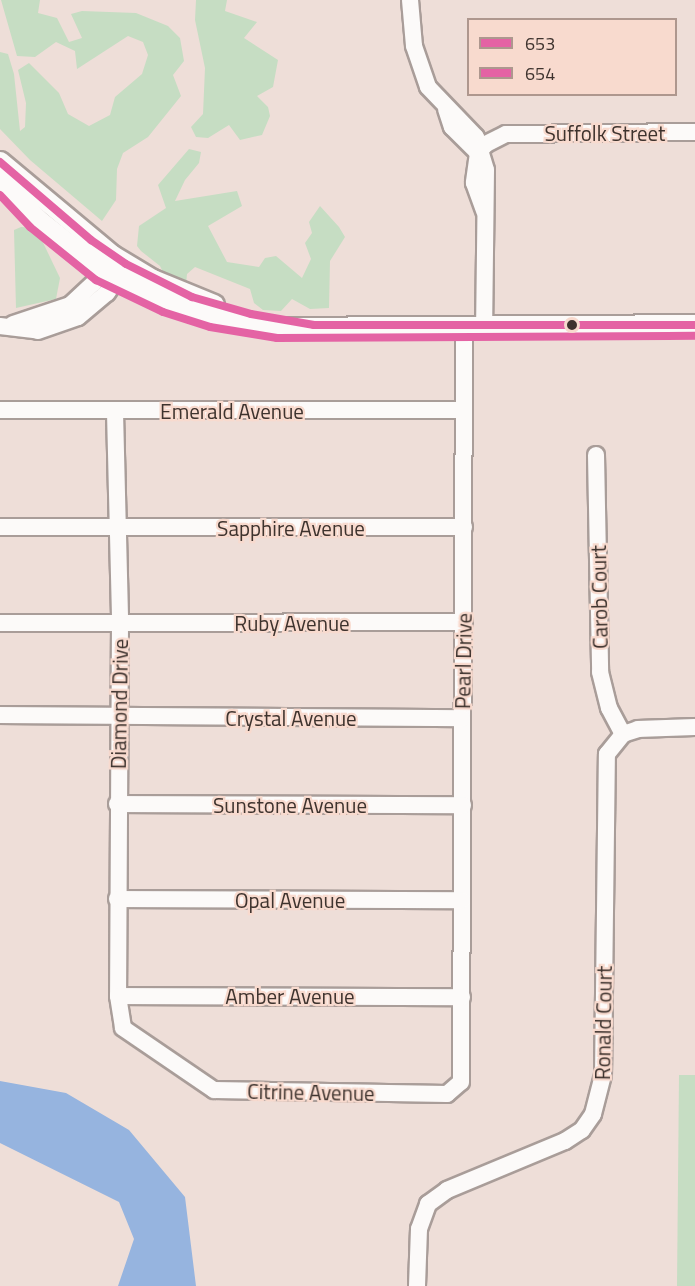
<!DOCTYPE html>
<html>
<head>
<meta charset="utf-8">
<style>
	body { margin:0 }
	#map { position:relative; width:695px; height:1286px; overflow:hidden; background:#eeded8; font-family:"Titillium Web",sans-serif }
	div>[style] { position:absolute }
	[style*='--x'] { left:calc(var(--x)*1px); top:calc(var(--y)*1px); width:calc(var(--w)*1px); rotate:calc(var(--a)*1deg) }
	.green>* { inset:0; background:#c6ddc3 }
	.water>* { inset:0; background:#96b4df }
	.roads { filter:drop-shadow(2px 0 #a99d99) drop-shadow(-2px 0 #a99d99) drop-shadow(0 2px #a99d99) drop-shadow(0 -2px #a99d99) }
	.minor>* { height:16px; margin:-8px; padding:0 8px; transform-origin:8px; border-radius:8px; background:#fcfaf9 }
	.major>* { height:20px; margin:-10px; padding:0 10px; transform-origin:10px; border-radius:10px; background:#fcfaf9 }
	.bus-1>* { height:8px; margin:-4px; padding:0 4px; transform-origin:4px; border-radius:4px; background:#e463a4 }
	.bus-2>* { height:8px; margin:-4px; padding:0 4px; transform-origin:4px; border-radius:4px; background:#e463a4 }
	.dots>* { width:16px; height:16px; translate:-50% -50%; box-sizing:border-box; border:3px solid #f8dace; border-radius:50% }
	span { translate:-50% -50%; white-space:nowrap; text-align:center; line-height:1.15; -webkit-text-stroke:4.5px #f8dace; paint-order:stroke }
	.street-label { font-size:21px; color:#3e332e }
	.legend { position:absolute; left:467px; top:18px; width:210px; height:78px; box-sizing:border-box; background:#f8dace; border:2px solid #ae978e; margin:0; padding:8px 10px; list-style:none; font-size:18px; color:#3e332e }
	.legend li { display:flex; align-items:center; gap:12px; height:30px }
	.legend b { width:30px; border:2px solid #ae978e }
</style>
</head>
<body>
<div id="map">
	<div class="green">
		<i style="clip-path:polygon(1px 0,40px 0,38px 13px,57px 18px,69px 42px,82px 38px,71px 14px,82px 11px,136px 13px,168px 26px,180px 38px,184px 61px,173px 75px,181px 96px,148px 137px,123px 153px,117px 169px,116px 200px,102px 221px,30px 160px,0 129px,0 52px,8px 54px,14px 74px,20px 131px,25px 127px,26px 103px,18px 70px,29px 63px,59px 93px,68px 114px,89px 126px,110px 115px,115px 97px,142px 74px,148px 55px,143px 42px,128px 36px,77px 69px,75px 51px,56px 42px,35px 57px,17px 56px)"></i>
		<i style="clip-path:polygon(196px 0,227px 0,225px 11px,257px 22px,244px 38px,278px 60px,273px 87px,257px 96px,268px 107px,270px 116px,262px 135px,240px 140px,229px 125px,208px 138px,196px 137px,191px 127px,203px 114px,205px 68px,195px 20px)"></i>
		<i style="clip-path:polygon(189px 149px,201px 152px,199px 163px,185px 180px,175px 201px,237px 191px,242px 206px,208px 226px,227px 262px,259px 267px,265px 258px,276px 256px,302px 278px,311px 259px,305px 243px,312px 233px,309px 222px,320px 206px,339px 227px,345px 237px,330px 261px,329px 308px,310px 309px,292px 299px,281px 311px,263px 310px,254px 303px,250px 289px,195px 267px,187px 274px,186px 285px,167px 280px,160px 266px,141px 251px,137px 246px,139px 226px,166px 208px,158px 185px)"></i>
		<i style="clip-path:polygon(21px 227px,36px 228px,60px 278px,56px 299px,16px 308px,14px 230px)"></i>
		<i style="clip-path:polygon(679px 1075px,695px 1075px,695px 1286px,677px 1286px)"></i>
	</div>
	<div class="water">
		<i style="clip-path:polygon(0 1081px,66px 1093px,129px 1130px,185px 1197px,196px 1286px,118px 1286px,134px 1239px,119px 1202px,0 1143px)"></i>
	</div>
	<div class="roads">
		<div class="minor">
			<i style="--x:410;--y:0;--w:46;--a:85"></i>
			<i style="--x:414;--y:46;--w:43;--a:71.1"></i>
			<i style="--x:428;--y:87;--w:69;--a:46.2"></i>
			<i style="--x:476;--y:137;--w:34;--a:73"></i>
			<i style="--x:486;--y:170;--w:155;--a:90.7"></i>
			<i style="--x:446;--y:109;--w:19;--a:72"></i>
			<i style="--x:452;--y:127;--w:37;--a:45"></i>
			<i style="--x:478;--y:153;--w:30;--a:98"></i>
			<i style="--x:474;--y:183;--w:30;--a:70"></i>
			<i style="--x:478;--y:153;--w:12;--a:-48"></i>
			<i style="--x:486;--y:144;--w:22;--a:-27"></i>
			<i style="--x:506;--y:134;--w:189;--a:-0.6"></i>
			<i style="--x:13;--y:324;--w:60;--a:-18.4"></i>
			<i style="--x:70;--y:305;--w:33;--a:-43"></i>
			<i style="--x:94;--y:283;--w:25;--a:-56"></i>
			<i style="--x:0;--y:326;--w:38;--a:7"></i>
			<i style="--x:38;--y:331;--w:42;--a:-19.3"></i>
			<i style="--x:78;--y:317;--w:38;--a:-40"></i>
			<i style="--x:107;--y:293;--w:30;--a:-56"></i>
			<i style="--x:0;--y:410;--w:464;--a:0"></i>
			<i style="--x:115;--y:412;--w:211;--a:88.6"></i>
			<i style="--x:120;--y:623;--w:373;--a:90.3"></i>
			<i style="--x:118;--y:996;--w:32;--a:81"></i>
			<i style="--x:123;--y:1028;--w:110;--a:34.3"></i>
			<i style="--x:214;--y:1090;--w:233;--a:1"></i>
			<i style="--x:447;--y:1094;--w:18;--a:-41"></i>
			<i style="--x:461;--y:1082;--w:757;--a:-89.77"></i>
			<i style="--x:596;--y:455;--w:217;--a:88.9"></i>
			<i style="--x:600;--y:672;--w:37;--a:76"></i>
			<i style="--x:609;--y:708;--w:30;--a:62"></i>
			<i style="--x:0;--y:527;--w:464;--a:0"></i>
			<i style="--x:0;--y:623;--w:464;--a:-0.1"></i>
			<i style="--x:0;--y:715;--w:462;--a:0.4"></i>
			<i style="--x:117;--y:804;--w:346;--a:0.2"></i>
			<i style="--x:117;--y:899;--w:345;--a:0.2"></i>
			<i style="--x:118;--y:996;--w:344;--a:0.2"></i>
			<i style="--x:417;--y:1286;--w:57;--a:-88"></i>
			<i style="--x:419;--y:1229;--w:27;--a:-70"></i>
			<i style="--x:428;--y:1204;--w:24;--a:-36"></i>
			<i style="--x:447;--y:1190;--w:128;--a:-22.6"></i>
			<i style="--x:565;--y:1141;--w:20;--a:-33"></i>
			<i style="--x:582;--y:1130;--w:19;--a:-55"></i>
			<i style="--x:593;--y:1114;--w:40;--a:-75.6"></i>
			<i style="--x:603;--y:1075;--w:321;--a:-89.3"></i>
			<i style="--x:607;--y:754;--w:26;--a:-51"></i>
			<i style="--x:623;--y:734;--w:16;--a:-18"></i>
			<i style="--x:638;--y:729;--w:57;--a:-2"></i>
		</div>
		<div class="major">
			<i style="--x:0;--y:162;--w:147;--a:39.8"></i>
			<i style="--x:113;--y:256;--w:47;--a:31"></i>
			<i style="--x:153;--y:280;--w:66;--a:22.3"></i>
			<i style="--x:0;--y:180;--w:54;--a:46.5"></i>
			<i style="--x:37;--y:219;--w:83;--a:38.7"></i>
			<i style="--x:102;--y:271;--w:73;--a:25.9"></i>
			<i style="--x:168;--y:303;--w:46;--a:17.7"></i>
			<i style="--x:212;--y:317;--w:66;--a:9.6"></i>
			<i style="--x:277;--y:328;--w:418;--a:-0.4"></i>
		</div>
	</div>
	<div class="bus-1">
		<i style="--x:0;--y:162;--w:120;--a:40.6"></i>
		<i style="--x:91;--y:240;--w:42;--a:34.4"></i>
		<i style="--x:126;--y:264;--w:74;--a:26.6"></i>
		<i style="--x:192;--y:297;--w:61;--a:16.1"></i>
		<i style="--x:251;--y:314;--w:64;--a:9.9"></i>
		<i style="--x:314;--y:325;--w:381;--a:0"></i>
	</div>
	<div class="bus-2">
		<i style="--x:0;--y:195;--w:44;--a:46.8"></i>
		<i style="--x:30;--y:227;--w:85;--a:38.8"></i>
		<i style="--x:96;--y:280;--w:74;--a:25.5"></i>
		<i style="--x:163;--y:312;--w:49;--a:17.7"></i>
		<i style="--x:210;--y:327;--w:68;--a:9.3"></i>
		<i style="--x:277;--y:338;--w:418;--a:-0.3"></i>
	</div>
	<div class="dots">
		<i style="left:572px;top:325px;background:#3e332e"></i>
	</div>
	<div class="street-label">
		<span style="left:605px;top:133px">Suffolk Street</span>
		<span style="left:232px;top:411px">Emerald Avenue</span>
		<span style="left:291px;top:528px">Sapphire Avenue</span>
		<span style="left:599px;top:597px;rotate:-91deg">Carob Court</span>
		<span style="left:292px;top:623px">Ruby Avenue</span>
		<span style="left:463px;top:661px;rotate:-89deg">Pearl Drive</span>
		<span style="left:119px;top:704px;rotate:-89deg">Diamond Drive</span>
		<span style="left:291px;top:718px">Crystal Avenue</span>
		<span style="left:290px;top:805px">Sunstone Avenue</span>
		<span style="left:290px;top:900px">Opal Avenue</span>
		<span style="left:290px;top:996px">Amber Avenue</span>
		<span style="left:603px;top:1023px;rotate:-89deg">Ronald Court</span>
		<span style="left:311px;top:1092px;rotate:1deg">Citrine Avenue</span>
	</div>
	<ul class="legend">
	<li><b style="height:8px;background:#e463a4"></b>653</li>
	<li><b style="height:8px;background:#e463a4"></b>654</li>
	</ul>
</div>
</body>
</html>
